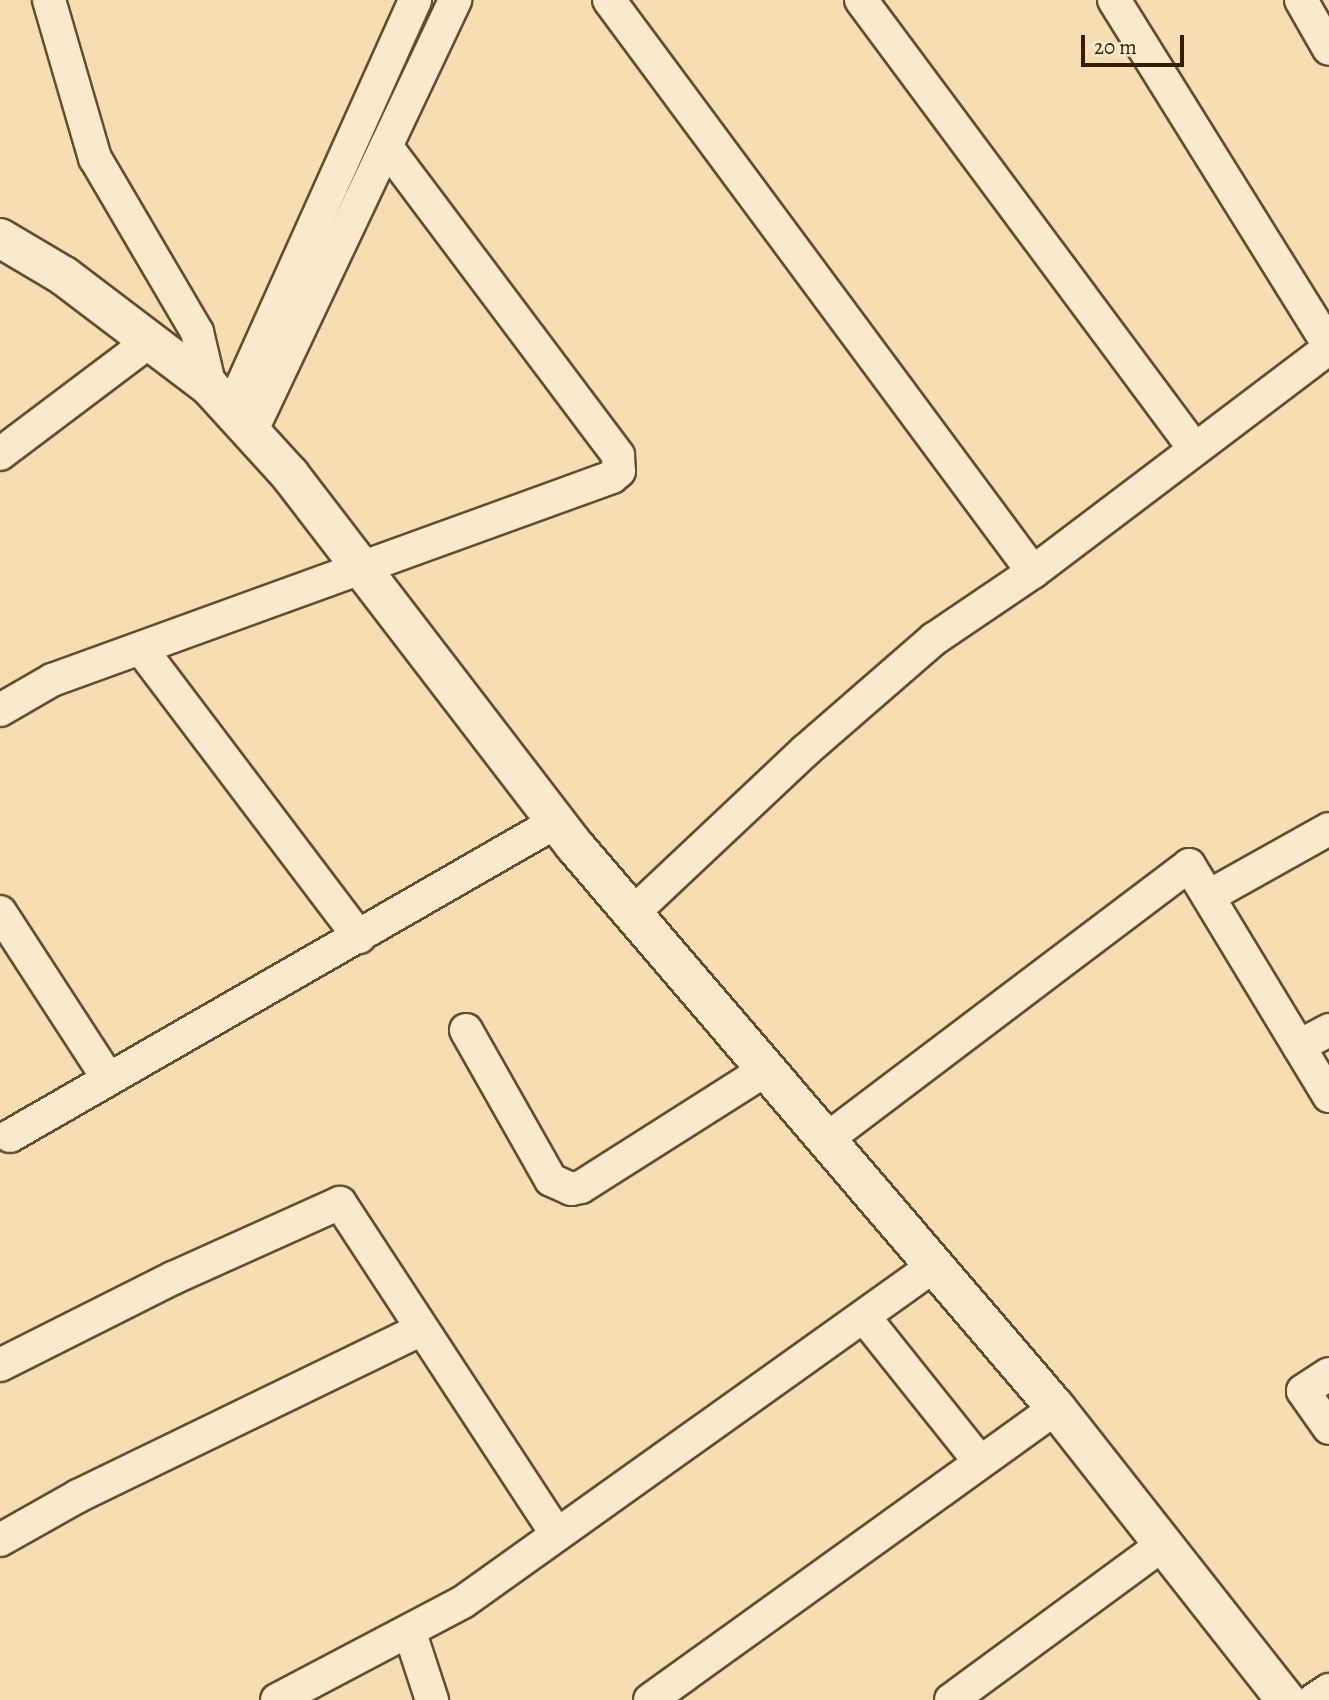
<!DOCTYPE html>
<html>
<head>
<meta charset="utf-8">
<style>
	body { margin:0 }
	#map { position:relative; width:1329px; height:1700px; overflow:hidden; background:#f7ddb2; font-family:Alegreya,serif }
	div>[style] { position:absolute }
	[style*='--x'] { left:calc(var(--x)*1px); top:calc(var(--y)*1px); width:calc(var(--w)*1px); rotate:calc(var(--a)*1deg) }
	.roads { filter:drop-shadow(2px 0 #624e30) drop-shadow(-2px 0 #624e30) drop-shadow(0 2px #624e30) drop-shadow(0 -2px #624e30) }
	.street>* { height:32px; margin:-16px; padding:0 16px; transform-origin:16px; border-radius:16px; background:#fae9cd }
	.secondary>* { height:38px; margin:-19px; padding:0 19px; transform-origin:19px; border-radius:19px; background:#fae9cd }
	span { translate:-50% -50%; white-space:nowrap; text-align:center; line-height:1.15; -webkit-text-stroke:5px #fae9cd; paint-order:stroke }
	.scale { position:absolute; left:1081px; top:35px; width:103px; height:32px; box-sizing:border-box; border:4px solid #311e05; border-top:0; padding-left:9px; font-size:21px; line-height:24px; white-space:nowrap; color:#311e05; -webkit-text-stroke:5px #fae9cd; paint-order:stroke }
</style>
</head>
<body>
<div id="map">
	<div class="roads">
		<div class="street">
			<i style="--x:49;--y:0;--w:165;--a:73.8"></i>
			<i style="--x:95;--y:158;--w:202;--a:59.6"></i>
			<i style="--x:197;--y:332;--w:57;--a:76.7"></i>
			<i style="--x:609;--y:0;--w:712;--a:53.45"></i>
			<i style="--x:861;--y:0;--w:558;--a:53.38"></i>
			<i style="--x:1114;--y:0;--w:407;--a:58.1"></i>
			<i style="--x:1301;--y:0;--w:56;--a:60.3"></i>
			<i style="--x:231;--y:410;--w:449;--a:-65.8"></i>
			<i style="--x:251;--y:432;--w:478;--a:-64.7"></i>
			<i style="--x:0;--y:454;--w:188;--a:-37"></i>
			<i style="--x:142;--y:650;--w:360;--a:52.9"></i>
			<i style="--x:0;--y:710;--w:60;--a:-30"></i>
			<i style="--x:52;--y:680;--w:596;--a:-19.93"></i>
			<i style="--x:612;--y:477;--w:9;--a:-41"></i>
			<i style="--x:619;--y:471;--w:16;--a:-94"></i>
			<i style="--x:618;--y:455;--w:386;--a:-126.9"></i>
			<i style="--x:1211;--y:895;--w:135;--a:-29.2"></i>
			<i style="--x:0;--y:912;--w:198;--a:57"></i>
			<i style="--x:632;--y:914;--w:238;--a:-43.3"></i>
			<i style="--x:805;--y:751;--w:171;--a:-41"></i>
			<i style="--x:934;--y:639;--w:120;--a:-34.1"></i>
			<i style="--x:1033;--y:572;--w:371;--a:-37.1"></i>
			<i style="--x:466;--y:1030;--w:172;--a:60.5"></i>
			<i style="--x:551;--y:1180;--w:22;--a:24"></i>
			<i style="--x:571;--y:1189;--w:10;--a:-11"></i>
			<i style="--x:581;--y:1187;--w:220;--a:-32.4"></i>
			<i style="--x:1299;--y:1046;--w:34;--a:-28"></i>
			<i style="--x:10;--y:1136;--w:630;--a:-29.9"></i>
			<i style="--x:827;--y:1139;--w:454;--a:-37.1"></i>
			<i style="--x:1189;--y:865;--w:270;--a:58.8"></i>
			<i style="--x:865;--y:1318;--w:184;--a:51.4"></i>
			<i style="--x:0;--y:1365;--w:194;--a:-26.7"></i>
			<i style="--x:173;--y:1278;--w:183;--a:-24.2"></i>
			<i style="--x:340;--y:1203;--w:396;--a:56.8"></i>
			<i style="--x:1329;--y:1374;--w:31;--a:147"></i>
			<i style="--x:1303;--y:1391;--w:45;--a:54.9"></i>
			<i style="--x:0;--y:1540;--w:90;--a:-29.4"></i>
			<i style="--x:78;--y:1496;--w:380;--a:-25.9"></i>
			<i style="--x:410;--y:1633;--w:71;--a:71.8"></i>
			<i style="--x:277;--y:1700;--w:210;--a:-27.8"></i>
			<i style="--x:463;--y:1602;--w:580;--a:-35.53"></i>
			<i style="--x:650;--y:1700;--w:500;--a:-35.72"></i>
			<i style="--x:951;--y:1700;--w:263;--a:-36.3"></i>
			<i style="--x:1314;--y:1700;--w:18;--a:-34"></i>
		</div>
		<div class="secondary">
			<i style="--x:0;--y:238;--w:74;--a:30.7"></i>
			<i style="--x:64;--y:276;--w:183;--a:37.2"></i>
			<i style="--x:210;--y:387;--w:119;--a:47.7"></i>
			<i style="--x:290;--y:475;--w:466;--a:52.5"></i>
			<i style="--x:574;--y:845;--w:741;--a:49.43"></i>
			<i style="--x:1056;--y:1408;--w:372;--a:51.8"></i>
		</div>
	</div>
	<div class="scale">20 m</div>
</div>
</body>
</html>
